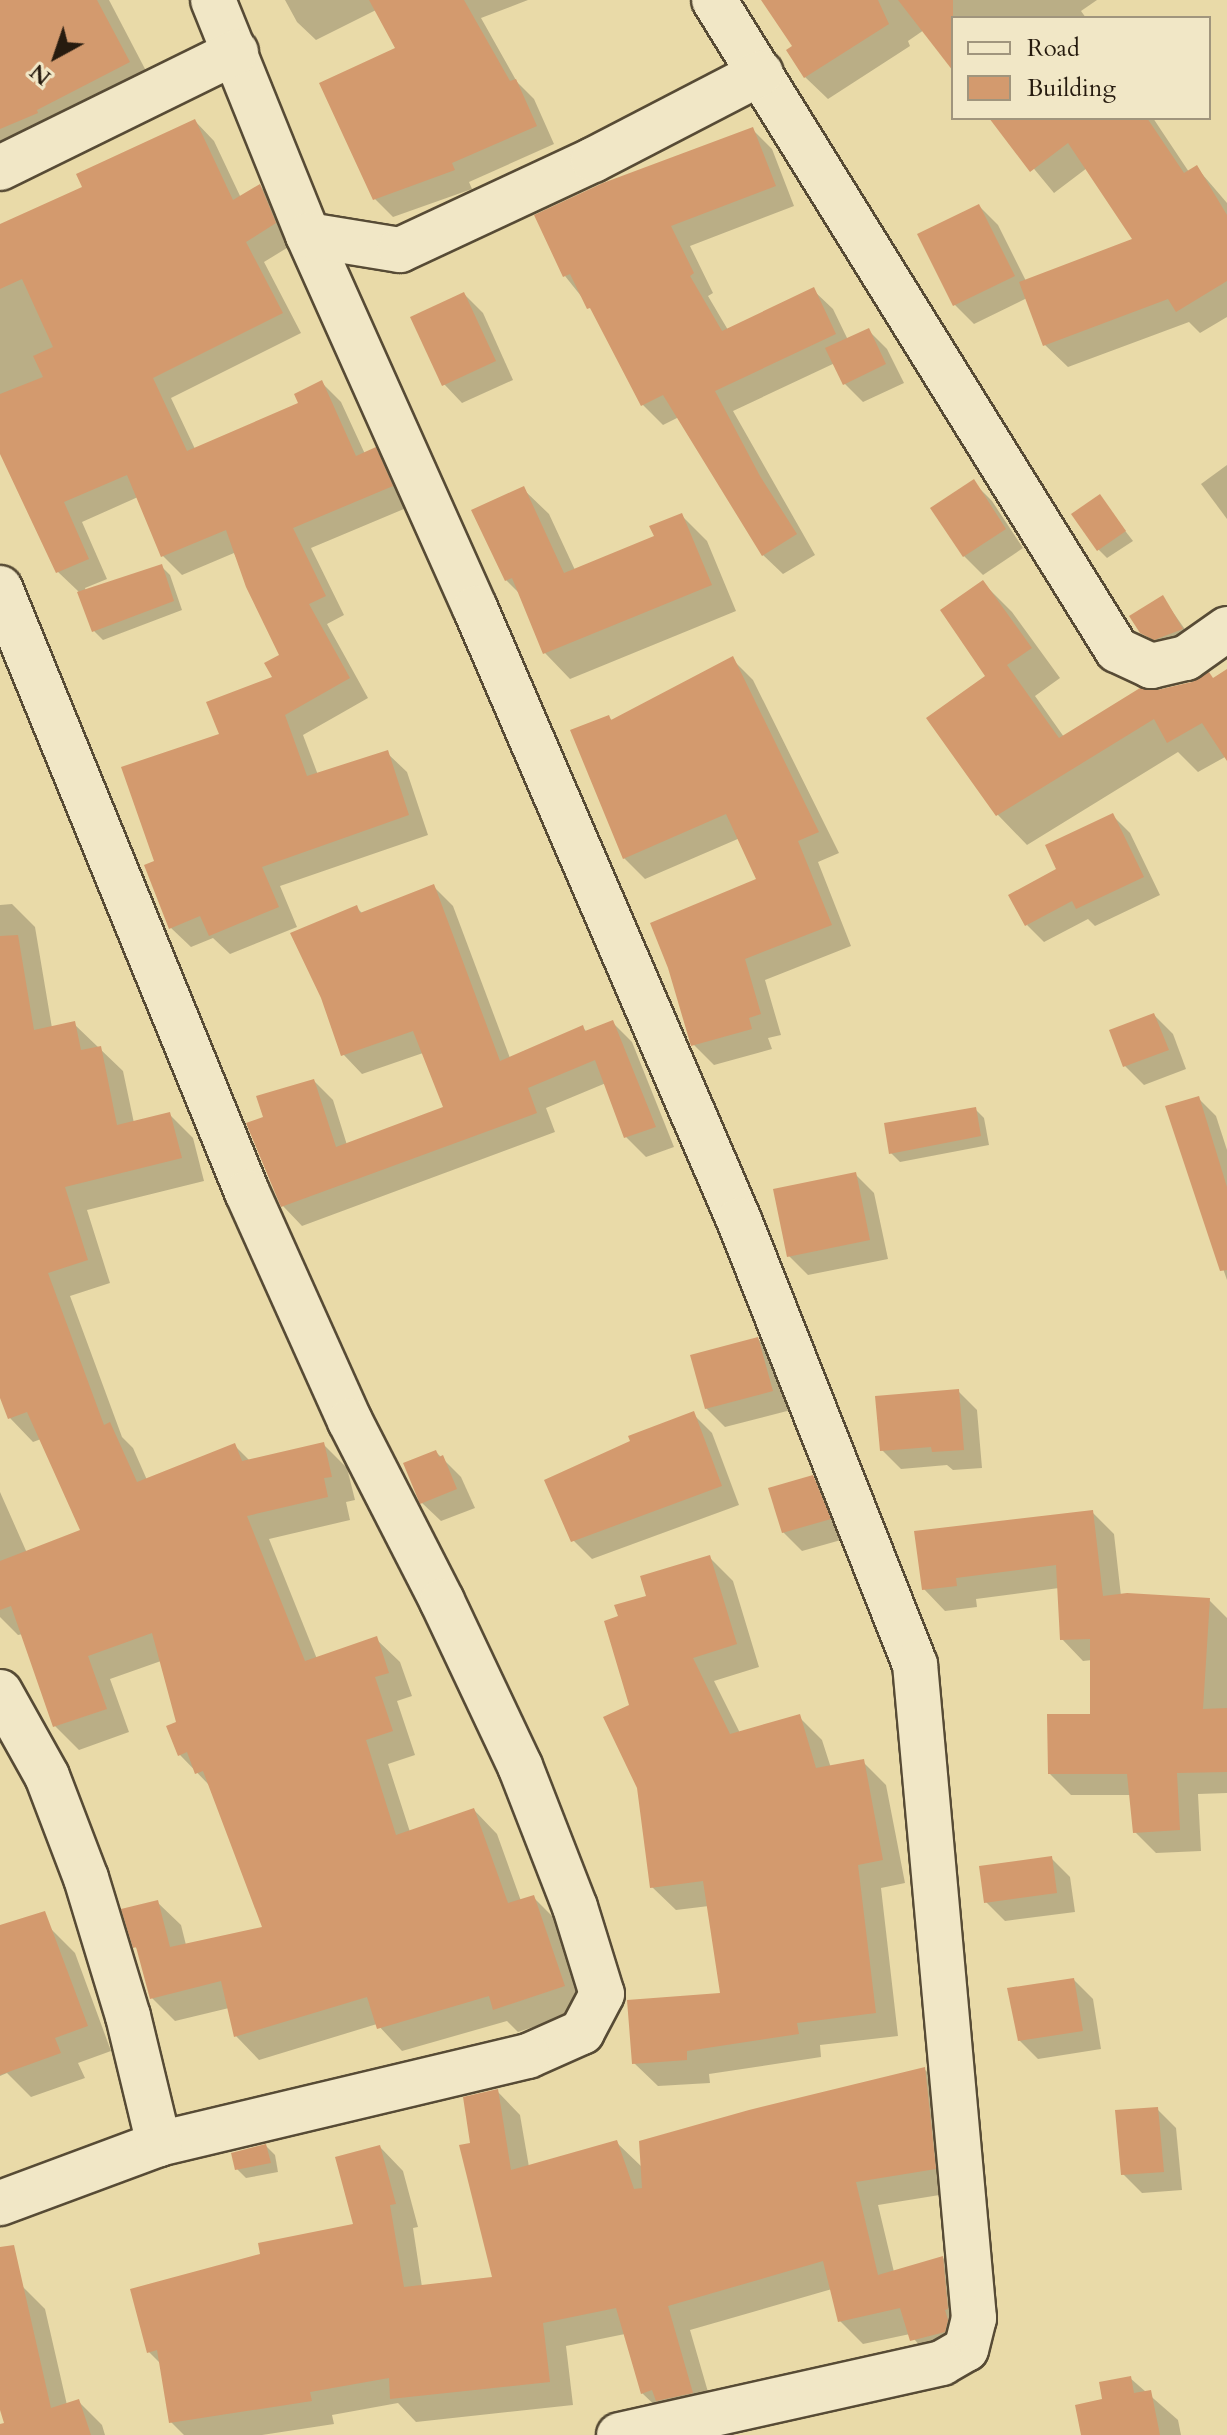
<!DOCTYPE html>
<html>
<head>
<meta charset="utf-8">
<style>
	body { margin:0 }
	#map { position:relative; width:1227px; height:2435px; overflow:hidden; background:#e9daa8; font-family:Cardo,serif }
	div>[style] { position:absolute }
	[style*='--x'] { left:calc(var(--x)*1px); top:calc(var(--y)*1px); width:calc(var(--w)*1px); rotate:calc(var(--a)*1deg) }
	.shadow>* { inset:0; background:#0003 }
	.building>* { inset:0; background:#d39a6e }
	.roads { filter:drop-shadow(2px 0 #574b35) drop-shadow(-2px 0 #574b35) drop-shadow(0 2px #574b35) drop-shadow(0 -2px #574b35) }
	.minor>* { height:44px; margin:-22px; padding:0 22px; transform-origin:22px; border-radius:22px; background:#f1e7c6 }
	span { translate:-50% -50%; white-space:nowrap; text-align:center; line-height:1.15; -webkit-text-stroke:8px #f1e7c6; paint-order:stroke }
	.legend { position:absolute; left:951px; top:16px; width:260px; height:104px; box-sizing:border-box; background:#f1e7c6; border:2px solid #a0957d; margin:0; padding:10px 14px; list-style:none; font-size:24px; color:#261b0f }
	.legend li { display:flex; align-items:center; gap:16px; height:40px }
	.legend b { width:40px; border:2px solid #a0957d }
	.north { position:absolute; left:16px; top:16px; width:80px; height:80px; -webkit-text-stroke:6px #f1e7c6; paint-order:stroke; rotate:220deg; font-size:22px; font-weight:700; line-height:32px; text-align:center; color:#261b0f }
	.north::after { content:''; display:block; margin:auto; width:28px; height:36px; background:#261b0f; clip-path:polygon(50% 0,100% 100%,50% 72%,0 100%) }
</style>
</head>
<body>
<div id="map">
	<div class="shadow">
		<i style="clip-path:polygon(0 0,109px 0,156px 90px,0 168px)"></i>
		<i style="clip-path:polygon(285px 0,528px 0,481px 18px,517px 82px,534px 99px,554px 144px,469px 182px,472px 189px,393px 217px,375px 199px,398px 49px,376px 10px,316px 40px,297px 22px)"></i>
		<i style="clip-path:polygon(764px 0,1097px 0,1081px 11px,1086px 18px,953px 18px,953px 68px,924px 30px,908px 41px,910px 46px,828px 99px,805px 77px,795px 47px)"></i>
		<i style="clip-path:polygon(992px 118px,1153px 118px,1189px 172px,1197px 168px,1227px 203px,1227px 317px,1200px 333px,1189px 322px,1068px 367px,1045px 345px,1027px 298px,974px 324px,955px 305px,920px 235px,979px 206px,998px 225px,1026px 281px,1135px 240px,1087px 168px,1054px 193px)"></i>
		<i style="clip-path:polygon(195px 121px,214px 141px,241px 198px,260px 186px,279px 206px,295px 243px,264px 262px,301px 333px,171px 398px,195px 449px,301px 404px,322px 383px,341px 402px,365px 454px,375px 450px,395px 469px,411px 506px,311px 548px,344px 615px,327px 624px,368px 698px,303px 735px,318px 775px,387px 753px,407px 772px,428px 835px,280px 886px,297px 927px,230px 954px,213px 938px,191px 947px,171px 928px,156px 862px,222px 735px,275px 678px,282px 656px,234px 553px,182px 575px,162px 555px,138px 497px,82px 522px,107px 579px,85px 588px,86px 591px,161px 566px,170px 575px,182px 610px,103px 640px,94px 631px,78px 591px,58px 572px,0 447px,0 226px,84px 188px)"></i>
		<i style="clip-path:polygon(752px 129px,772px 149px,794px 206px,690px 246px,713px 293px,708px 296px,728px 330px,813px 290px,833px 309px,848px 340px,869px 331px,887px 349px,904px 383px,863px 402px,845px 384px,835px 363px,733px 411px,815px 555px,783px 574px,763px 555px,679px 417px,663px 425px,643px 405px,597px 316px,565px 276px)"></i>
		<i style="clip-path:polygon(464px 294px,483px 313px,513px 380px,462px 403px,444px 384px)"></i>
		<i style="clip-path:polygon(1227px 465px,1227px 519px,1201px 484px)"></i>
		<i style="clip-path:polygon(973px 482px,992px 501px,1023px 548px,983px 575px,964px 556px)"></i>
		<i style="clip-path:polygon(523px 489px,549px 514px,575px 570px,656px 537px,681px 515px,707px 541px,736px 611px,570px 679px,545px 653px,520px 594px,506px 580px)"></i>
		<i style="clip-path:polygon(1099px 497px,1133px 541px,1107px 558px,1098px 549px)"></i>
		<i style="clip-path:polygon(983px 583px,1012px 612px,1060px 678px,1035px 696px,1064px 737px,1157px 692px,1214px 680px,1227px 672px,1227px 760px,1225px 757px,1198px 772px,1178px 752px,1027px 845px,998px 815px)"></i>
		<i style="clip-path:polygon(1163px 598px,1191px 638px,1164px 648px,1141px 632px)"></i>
		<i style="clip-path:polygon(732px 659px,753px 680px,839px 853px,818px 862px,851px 946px,765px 980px,781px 1035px,768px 1038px,772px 1049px,714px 1065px,693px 1044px,759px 880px,740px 838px,645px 879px,624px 858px,608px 717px,613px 721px)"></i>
		<i style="clip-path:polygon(1113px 816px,1130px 833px,1160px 895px,1095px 926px,1088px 919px,1044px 942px,1027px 925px)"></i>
		<i style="clip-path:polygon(434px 887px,453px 906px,510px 1058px,582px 1027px,588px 1033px,612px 1022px,632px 1042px,674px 1147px,646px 1157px,626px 1137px,606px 1083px,546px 1108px,555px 1132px,302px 1226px,283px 1206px,266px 1118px,314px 1081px,333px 1100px,347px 1145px,445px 1108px,423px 1053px,362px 1074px,343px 1054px,356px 907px,363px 914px)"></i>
		<i style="clip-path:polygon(12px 904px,35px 927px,52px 1028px,74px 1024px,123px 1071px,134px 1123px,169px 1114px,193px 1138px,204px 1181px,87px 1210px,110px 1283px,70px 1296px,122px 1437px,133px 1448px,147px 1480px,234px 1445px,250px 1461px,323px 1444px,347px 1468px,355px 1500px,346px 1502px,350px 1520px,269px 1539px,317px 1659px,376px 1639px,400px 1662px,412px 1696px,397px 1701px,415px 1755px,388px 1764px,410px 1832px,474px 1810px,497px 1834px,521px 1901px,533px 1897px,557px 1921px,587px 2009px,518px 2032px,507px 2021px,402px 2051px,377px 2024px,259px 2060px,236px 2036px,229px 2008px,175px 2021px,152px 1998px,140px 1951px,135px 1947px,157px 1902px,181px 1925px,186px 1945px,265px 1928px,211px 1787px,180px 1755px,179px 1723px,161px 1661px,110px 1679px,129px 1732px,79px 1750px,55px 1726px,23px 1634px,18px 1635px,0 1617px,0 1492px,27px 1553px,83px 1531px,41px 1439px,33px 1442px,10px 1418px,0 1392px,0 905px)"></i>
		<i style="clip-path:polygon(1154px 1015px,1173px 1034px,1186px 1069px,1144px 1085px,1125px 1066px)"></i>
		<i style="clip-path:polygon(1198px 1098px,1216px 1116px,1227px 1150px,1227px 1280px,1168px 1108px)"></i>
		<i style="clip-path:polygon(975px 1109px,984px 1118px,989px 1145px,900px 1162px,891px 1153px)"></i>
		<i style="clip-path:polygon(855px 1174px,874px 1193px,888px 1259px,808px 1275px,789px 1256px)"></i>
		<i style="clip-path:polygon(758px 1339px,777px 1358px,791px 1410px,725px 1427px,706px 1408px)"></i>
		<i style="clip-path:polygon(958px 1391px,977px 1410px,982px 1468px,953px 1470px,947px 1465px,901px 1469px,882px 1450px)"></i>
		<i style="clip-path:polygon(693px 1414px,712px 1433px,739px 1505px,592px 1559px,573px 1540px)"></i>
		<i style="clip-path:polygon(436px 1452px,461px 1477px,475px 1508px,441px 1521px,422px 1503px)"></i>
		<i style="clip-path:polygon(813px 1478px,832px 1497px,848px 1538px,802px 1551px,783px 1532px)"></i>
		<i style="clip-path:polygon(1092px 1512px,1114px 1534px,1121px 1596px,1209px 1600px,1227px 1618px,1227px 1793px,1198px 1794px,1201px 1851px,1156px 1853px,1135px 1832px,1131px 1795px,1071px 1795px,1050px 1774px,1092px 1716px,1092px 1660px,1083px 1661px,1062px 1639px,1059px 1588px,976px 1599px,977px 1607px,945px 1611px,924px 1589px)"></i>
		<i style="clip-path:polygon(709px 1557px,733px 1581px,759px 1667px,714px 1681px,740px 1733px,799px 1717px,822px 1740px,831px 1768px,863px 1762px,886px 1785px,905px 1883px,881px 1888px,898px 2036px,820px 2045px,821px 2057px,709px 2074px,710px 2083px,658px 2086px,634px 2063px,722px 1994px,709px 1906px,676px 1910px,652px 1887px,620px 1617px)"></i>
		<i style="clip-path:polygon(1051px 1858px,1070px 1877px,1075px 1912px,1005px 1921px,986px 1902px)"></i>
		<i style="clip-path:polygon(50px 1928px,75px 1953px,111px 2051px,78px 2063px,85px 2078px,31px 2097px,7px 2073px,0 2076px,0 1945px)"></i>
		<i style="clip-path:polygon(1074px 1980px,1093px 1999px,1101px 2049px,1038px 2059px,1019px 2040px)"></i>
		<i style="clip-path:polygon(924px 2069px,948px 2092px,958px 2192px,878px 2205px,894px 2272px,943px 2258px,966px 2281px,971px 2332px,935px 2364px,910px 2334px,863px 2344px,840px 2321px,832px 2289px,690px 2330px,715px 2416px,666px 2416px,642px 2393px,625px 2334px,566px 2346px,573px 2405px,416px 2422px,398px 2403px,332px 2415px,334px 2424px,262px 2435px,184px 2435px,171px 2422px,161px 2364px,149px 2352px,262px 2256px,356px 2226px,380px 2147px,403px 2171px,418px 2227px,413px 2228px,422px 2287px,495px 2279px,473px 2144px,497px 2091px,520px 2115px,529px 2167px,616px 2142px,643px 2168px)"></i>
		<i style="clip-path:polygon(1157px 2109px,1176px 2128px,1182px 2190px,1142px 2193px,1123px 2174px)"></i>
		<i style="clip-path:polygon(266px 2146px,275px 2155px,278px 2172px,246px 2178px,237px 2169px)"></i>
		<i style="clip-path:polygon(22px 2286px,45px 2309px,67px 2405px,78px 2401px,102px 2425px,105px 2435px,10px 2435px,0 2404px,0 2291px)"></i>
		<i style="clip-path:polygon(1130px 2378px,1178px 2420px,1181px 2435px,1083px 2435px,1105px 2401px)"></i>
	</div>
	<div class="building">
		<i style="clip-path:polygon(0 0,97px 0,130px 62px,37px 110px,38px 113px,0 129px)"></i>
		<i style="clip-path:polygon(369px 0,464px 0,510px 81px,516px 79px,537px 126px,452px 163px,455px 170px,373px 200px,319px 83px,395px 48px)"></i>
		<i style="clip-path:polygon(761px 0,878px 0,889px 24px,804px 78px,786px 50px,792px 46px)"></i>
		<i style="clip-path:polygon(898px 0,953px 0,953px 71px)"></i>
		<i style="clip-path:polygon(989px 118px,1147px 118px,1184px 173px,1197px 165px,1227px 215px,1227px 281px,1176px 312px,1168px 299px,1043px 346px,1019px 282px,1132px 239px,1068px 143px,1030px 172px)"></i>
		<i style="clip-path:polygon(195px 119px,233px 200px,260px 184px,276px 223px,246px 242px,283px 313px,153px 378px,187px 451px,298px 403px,294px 394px,322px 380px,356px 456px,376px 447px,393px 486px,293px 528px,326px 596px,309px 604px,350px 678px,285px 715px,307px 776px,388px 750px,409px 815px,262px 867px,279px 907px,209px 936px,200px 916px,169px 929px,144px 865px,154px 861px,121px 767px,219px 734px,206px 702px,272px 677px,264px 663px,279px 655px,246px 587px,226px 530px,161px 557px,127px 475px,64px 502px,89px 559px,56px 573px,0 454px,0 394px,43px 377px,33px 356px,53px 347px,22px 279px,0 289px,0 224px,82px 187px,76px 174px)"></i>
		<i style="clip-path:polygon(753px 127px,776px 186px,671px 226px,694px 273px,690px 276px,722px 331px,814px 287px,836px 334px,715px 391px,760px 476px,797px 534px,762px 556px,663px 395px,641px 406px,590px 308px,587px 309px,570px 274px,563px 277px,534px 215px,603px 183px)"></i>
		<i style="clip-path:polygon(979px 204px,1015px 276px,953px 306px,917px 234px)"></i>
		<i style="clip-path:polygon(464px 292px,496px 361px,442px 386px,410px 317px)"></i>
		<i style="clip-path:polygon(869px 328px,886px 364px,843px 385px,825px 348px)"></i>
		<i style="clip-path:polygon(974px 479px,1006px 529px,963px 557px,930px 508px)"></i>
		<i style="clip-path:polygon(524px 486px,564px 573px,654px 536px,649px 526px,682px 513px,712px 585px,543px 654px,512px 578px,505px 581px,471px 510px)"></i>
		<i style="clip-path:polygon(1100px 494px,1126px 531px,1097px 551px,1071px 514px)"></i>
		<i style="clip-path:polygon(162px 564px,174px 601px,92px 632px,77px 592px)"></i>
		<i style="clip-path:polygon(983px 580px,1032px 648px,1007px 665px,1059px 738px,1140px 688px,1157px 690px,1192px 682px,1209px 672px,1213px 678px,1227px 669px,1227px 761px,1202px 723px,1167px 743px,1154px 719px,996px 816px,926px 718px,985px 676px,940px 610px)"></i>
		<i style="clip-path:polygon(1163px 595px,1183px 629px,1154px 640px,1140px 633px,1129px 616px)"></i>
		<i style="clip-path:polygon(733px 656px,819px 832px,798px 841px,832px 925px,745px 959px,761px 1014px,749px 1018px,752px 1029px,691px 1046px,668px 968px,650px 923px,756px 879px,726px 814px,623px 859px,570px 730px,609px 715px,611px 720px)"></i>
		<i style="clip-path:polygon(1113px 813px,1144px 877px,1076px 909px,1072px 901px,1025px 926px,1008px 895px,1056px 869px,1045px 845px)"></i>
		<i style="clip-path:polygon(434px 884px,500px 1061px,583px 1025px,585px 1031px,613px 1020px,656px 1127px,624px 1138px,595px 1060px,528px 1088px,537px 1113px,281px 1207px,246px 1123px,263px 1117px,256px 1096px,314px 1079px,336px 1147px,443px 1107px,413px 1031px,341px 1056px,321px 998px,290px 933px,357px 905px,360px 913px)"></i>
		<i style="clip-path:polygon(18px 935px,34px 1030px,75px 1021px,81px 1050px,101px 1046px,117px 1125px,170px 1112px,182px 1158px,65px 1187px,88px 1260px,48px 1273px,104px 1425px,110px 1422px,137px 1482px,235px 1443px,242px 1461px,324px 1442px,332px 1477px,324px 1478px,328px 1497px,247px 1516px,305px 1661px,377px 1636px,389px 1673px,375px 1677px,393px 1731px,366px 1740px,396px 1835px,474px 1808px,508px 1903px,534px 1895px,565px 1986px,493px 2010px,489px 1996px,377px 2029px,367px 1997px,234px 2037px,221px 1981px,150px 1999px,136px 1947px,133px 1948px,121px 1909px,158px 1900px,170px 1947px,262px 1927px,203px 1771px,195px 1774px,187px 1752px,178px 1756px,166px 1726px,176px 1722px,152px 1633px,88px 1656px,107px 1709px,53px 1727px,11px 1606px,0 1610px,0 1561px,80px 1530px,27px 1412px,8px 1419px,0 1398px,0 936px)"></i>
		<i style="clip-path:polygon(1154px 1013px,1169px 1050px,1123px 1067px,1109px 1030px)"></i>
		<i style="clip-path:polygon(1199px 1096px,1227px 1187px,1227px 1270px,1220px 1271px,1165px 1106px)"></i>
		<i style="clip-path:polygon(976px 1107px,981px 1136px,889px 1154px,884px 1123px)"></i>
		<i style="clip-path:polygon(856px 1172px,870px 1240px,787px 1257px,773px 1189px)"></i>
		<i style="clip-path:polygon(758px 1337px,773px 1391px,705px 1409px,690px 1355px)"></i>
		<i style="clip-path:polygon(959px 1389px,964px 1450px,932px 1452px,931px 1447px,880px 1451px,875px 1396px)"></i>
		<i style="clip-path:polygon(694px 1411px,722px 1486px,571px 1542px,544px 1480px,630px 1441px,628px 1436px)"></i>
		<i style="clip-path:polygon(436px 1450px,439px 1457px,443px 1455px,457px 1489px,420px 1504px,403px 1463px)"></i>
		<i style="clip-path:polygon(813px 1475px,831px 1519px,782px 1533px,768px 1488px)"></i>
		<i style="clip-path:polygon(1093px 1510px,1103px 1596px,1127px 1593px,1210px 1598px,1203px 1709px,1227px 1708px,1227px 1772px,1177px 1773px,1180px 1830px,1133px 1833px,1127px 1774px,1048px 1774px,1047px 1714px,1090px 1714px,1090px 1639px,1060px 1640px,1056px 1565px,956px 1578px,957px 1586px,922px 1590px,914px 1531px)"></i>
		<i style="clip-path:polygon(710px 1555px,737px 1644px,693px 1658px,730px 1734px,800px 1714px,816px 1768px,864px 1759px,883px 1860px,858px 1865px,876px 2013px,797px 2023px,799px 2034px,687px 2051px,687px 2060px,632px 2064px,627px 2000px,720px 1993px,703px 1881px,650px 1888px,637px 1788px,603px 1717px,629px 1705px,604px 1621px,618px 1616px,614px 1605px,646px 1596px,640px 1576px)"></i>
		<i style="clip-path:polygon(1052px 1856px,1057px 1893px,984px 1903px,979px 1866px)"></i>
		<i style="clip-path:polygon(45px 1911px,88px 2026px,55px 2038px,61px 2053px,0 2075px,0 1925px)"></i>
		<i style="clip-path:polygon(1074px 1978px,1083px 2031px,1018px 2041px,1007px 1988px)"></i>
		<i style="clip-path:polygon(925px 2067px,936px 2169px,856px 2182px,878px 2275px,943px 2256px,948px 2309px,945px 2310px,948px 2320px,945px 2332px,910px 2341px,900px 2308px,838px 2322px,823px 2261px,668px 2306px,693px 2393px,656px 2401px,652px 2390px,641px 2394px,616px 2308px,543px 2323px,550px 2382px,390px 2399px,389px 2378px,310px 2392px,312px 2401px,169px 2423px,157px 2350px,147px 2353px,130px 2289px,260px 2254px,258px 2243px,353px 2224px,335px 2157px,380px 2145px,396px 2204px,390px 2205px,404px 2287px,492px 2277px,459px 2145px,470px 2143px,463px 2097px,498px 2089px,511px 2170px,617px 2140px,634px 2189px,642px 2188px,639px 2141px,749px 2110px)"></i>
		<i style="clip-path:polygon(1158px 2107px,1164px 2172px,1121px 2175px,1115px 2110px)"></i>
		<i style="clip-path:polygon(266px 2144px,271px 2163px,235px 2170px,231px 2153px)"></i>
		<i style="clip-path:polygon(14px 2245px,51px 2408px,79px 2399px,91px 2435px,0 2435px,0 2424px,4px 2423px,0 2410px,0 2247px)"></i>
		<i style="clip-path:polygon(1131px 2376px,1134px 2393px,1151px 2390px,1160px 2435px,1081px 2435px,1075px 2405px,1102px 2399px,1099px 2382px)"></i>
	</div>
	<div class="roads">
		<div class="minor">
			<i style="--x:213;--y:0;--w:253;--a:68"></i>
			<i style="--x:308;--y:235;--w:409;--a:65.9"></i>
			<i style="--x:475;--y:608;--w:667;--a:66.67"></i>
			<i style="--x:739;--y:1220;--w:478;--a:68.4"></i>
			<i style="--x:915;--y:1664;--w:657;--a:84.85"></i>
			<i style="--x:974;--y:2318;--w:32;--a:104"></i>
			<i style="--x:966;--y:2349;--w:28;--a:150"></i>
			<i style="--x:942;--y:2363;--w:331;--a:167.4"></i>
			<i style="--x:714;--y:0;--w:765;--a:58.2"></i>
			<i style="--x:1117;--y:650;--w:38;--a:25"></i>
			<i style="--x:1151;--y:666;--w:36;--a:-13"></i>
			<i style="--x:1186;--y:658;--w:50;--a:-35.3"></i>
			<i style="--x:0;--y:168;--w:263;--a:-26.2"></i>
			<i style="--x:308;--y:235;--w:93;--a:9.3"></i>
			<i style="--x:400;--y:250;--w:213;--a:-25"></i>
			<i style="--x:593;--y:160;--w:189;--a:-27.4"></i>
			<i style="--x:0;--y:588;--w:653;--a:67.76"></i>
			<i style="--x:247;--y:1192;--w:251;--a:65.8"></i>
			<i style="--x:350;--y:1421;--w:202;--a:62.9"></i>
			<i style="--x:442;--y:1601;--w:183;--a:64.7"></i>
			<i style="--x:520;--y:1766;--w:151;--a:68.7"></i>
			<i style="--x:575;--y:1907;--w:91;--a:72.8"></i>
			<i style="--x:602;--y:1994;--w:43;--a:117.8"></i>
			<i style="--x:582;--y:2032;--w:59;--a:156"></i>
			<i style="--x:528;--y:2056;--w:379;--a:166.6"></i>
			<i style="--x:159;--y:2144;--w:170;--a:159.6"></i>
			<i style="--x:0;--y:1692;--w:96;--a:60.8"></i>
			<i style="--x:47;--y:1776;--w:109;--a:69.1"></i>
			<i style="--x:86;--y:1878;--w:144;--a:73.1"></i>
			<i style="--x:128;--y:2016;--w:132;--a:76.4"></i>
		</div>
	</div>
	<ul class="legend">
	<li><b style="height:10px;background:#f1e7c6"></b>Road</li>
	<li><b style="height:22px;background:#d39a6e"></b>Building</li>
	</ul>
	<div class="north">N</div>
</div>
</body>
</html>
